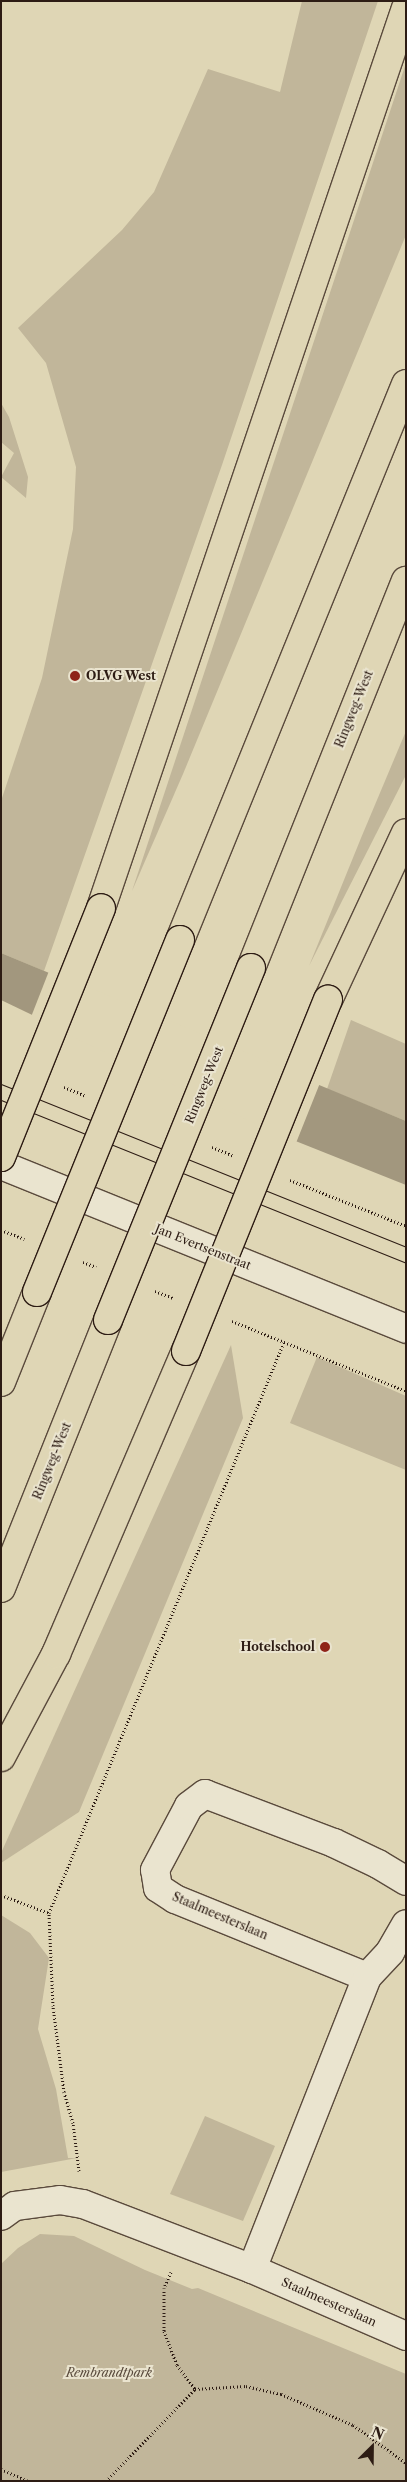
<!DOCTYPE html>
<html>
<head>
<meta charset="utf-8">
<style>
	body { margin:0 }
	#map { position:relative; width:407px; height:2482px; overflow:hidden; background:#dfd6b5; font-family:"Libre Caslon Text",serif }
	div>[style] { position:absolute }
	[style*='--x'] { left:calc(var(--x)*1px); top:calc(var(--y)*1px); width:calc(var(--w)*1px); rotate:calc(var(--a)*1deg) }
	.green>* { inset:0; background:#c1b69a }
	.water>* { inset:0; background:#a2977e }
	.pier>* { inset:0; background:#dfd6b5 }
	.path>* { height:3px; margin-top:-1.5px; transform-origin:0; background:repeating-linear-gradient(90deg,#2d1c14 0 1px,transparent 0 3.5px) }
	.roads { filter:drop-shadow(1px 0 #5a4a3c) drop-shadow(-1px 0 #5a4a3c) drop-shadow(0 1px #5a4a3c) drop-shadow(0 -1px #5a4a3c) }
	.minor>* { height:28px; margin:-14px; padding:0 14px; transform-origin:14px; border-radius:14px; background:#eae4cf }
	.tertiary>* { height:28px; margin:-14px; padding:0 14px; transform-origin:14px; border-radius:14px; background:#eae4cf }
	.motorway>* { height:28px; margin:-14px; padding:0 14px; transform-origin:14px; border-radius:14px; background:#dfd6b5 }
	.tram>* { height:1px; margin:-0.5px; padding:0 0.5px; transform-origin:0.5px; border-radius:0.5px; background:#2d1c14 }
	.bridges { filter:drop-shadow(1px 0 #2d1c14) drop-shadow(-1px 0 #2d1c14) drop-shadow(0 1px #2d1c14) drop-shadow(0 -1px #2d1c14) }
	.motorway-bridge>* { height:28px; margin:-14px; padding:0 14px; transform-origin:14px; border-radius:14px; background:#dfd6b5 }
	.dots>* { width:14px; height:14px; translate:-50% -50%; box-sizing:border-box; border:2px solid #eae4cf; border-radius:50% }
	span { translate:-50% -50%; white-space:nowrap; text-align:center; line-height:1.15; -webkit-text-stroke:4px #eae4cf; paint-order:stroke }
	.poi-label { font-size:12px; color:#2d1c14; font-weight:700 }
	.left { translate:0 -50%; text-align:left }
	.right { translate:-100% -50%; text-align:right }
	.street-label { font-size:12px; color:#2d1c14 }
	.park-label { font-size:12px; color:#594a3c; font-style:italic }
	.frame { position:absolute; inset:0; border:2px solid #2d1c14; pointer-events:none }
	.north { position:absolute; left:347px; top:2422px; width:50px; height:50px; -webkit-text-stroke:4px #eae4cf; paint-order:stroke; rotate:23deg; font-size:14px; font-weight:700; line-height:20px; text-align:center; color:#2d1c14 }
	.north::after { content:''; display:block; margin:auto; width:18px; height:22px; background:#2d1c14; clip-path:polygon(50% 0,100% 100%,50% 72%,0 100%) }
</style>
</head>
<body>
<div id="map">
	<div class="green">
		<i style="clip-path:polygon(302px 1px,378px 1px,222px 465px,44px 971px,1px 953px,1px 801px,42px 678px,73px 529px,76px 467px,46px 363px,18px 328px,122px 230px,154px 192px,208px 69px,280px 92px)"></i>
		<i style="clip-path:polygon(406px 63px,406px 235px,183px 774px,132px 891px)"></i>
		<i style="clip-path:polygon(1px 403px,9px 417px,28px 477px,26px 498px,1px 477px,14px 453px,1px 442px)"></i>
		<i style="clip-path:polygon(406px 731px,406px 775px,309px 966px,361px 838px)"></i>
		<i style="clip-path:polygon(351px 1020px,406px 1044px,406px 1121px,327px 1089px)"></i>
		<i style="clip-path:polygon(231px 1345px,243px 1418px,79px 1812px,1px 1863px,1px 1853px)"></i>
		<i style="clip-path:polygon(317px 1357px,406px 1396px,406px 1470px,290px 1423px)"></i>
		<i style="clip-path:polygon(1px 1915px,30px 1933px,49px 1958px,38px 2029px,56px 2089px,68px 2158px,77px 2158px,1px 2172px)"></i>
		<i style="clip-path:polygon(205px 2116px,275px 2146px,243px 2221px,170px 2194px)"></i>
		<i style="clip-path:polygon(40px 2234px,74px 2236px,145px 2270px,192px 2289px,198px 2288px,406px 2374px,406px 2481px,1px 2481px,1px 2264px,18px 2248px)"></i>
	</div>
	<div class="water">
		<i style="clip-path:polygon(1px 953px,406px 1121px,406px 1185px,293px 1140px,1px 1000px)"></i>
	</div>
	<div class="pier">
		<i style="clip-path:polygon(49px 971px,320px 1083px,296px 1143px,31px 1017px)"></i>
	</div>
	<div class="path">
		<i style="--x:64;--y:1087;--w:22;--a:22"></i>
		<i style="--x:212;--y:1147;--w:22;--a:22"></i>
		<i style="--x:290;--y:1180;--w:125;--a:21.6"></i>
		<i style="--x:1;--y:1230;--w:25;--a:21"></i>
		<i style="--x:83;--y:1262;--w:14;--a:21"></i>
		<i style="--x:155;--y:1291;--w:19;--a:21"></i>
		<i style="--x:232;--y:1321;--w:188;--a:21.9"></i>
		<i style="--x:1;--y:1895;--w:51;--a:20.6"></i>
		<i style="--x:79;--y:2171;--w:48;--a:-97.1"></i>
		<i style="--x:73;--y:2123;--w:32;--a:-106"></i>
		<i style="--x:64;--y:2092;--w:87;--a:-97.3"></i>
		<i style="--x:53;--y:2006;--w:93;--a:-92.5"></i>
		<i style="--x:49;--y:1913;--w:617;--a:-67.63"></i>
		<i style="--x:171;--y:2272;--w:17;--a:114"></i>
		<i style="--x:164;--y:2288;--w:43;--a:90"></i>
		<i style="--x:164;--y:2331;--w:36;--a:69"></i>
		<i style="--x:177;--y:2365;--w:30;--a:53"></i>
		<i style="--x:195;--y:2389;--w:51;--a:-3.4"></i>
		<i style="--x:246;--y:2386;--w:36;--a:13"></i>
		<i style="--x:281;--y:2394;--w:78;--a:23.3"></i>
		<i style="--x:353;--y:2425;--w:65;--a:35.6"></i>
		<i style="--x:1;--y:2469;--w:30;--a:24"></i>
		<i style="--x:106;--y:2481;--w:128;--a:-45.9"></i>
	</div>
	<div class="roads">
		<div class="minor">
			<i style="--x:367;--y:1977;--w:207;--a:-157.9"></i>
			<i style="--x:175;--y:1899;--w:20;--a:-147"></i>
			<i style="--x:158;--y:1888;--w:18;--a:-99"></i>
			<i style="--x:155;--y:1870;--w:72;--a:-62"></i>
			<i style="--x:189;--y:1806;--w:20;--a:-37"></i>
			<i style="--x:205;--y:1794;--w:138;--a:20.8"></i>
			<i style="--x:334;--y:1843;--w:49;--a:25.5"></i>
			<i style="--x:378;--y:1864;--w:33;--a:31"></i>
			<i style="--x:1;--y:2216;--w:17;--a:-36"></i>
			<i style="--x:15;--y:2206;--w:45;--a:-7.6"></i>
			<i style="--x:60;--y:2200;--w:23;--a:10"></i>
			<i style="--x:83;--y:2204;--w:181;--a:21"></i>
			<i style="--x:252;--y:2269;--w:168;--a:23.5"></i>
			<i style="--x:252;--y:2269;--w:314;--a:-68.5"></i>
			<i style="--x:367;--y:1977;--w:34;--a:-47"></i>
			<i style="--x:390;--y:1952;--w:32;--a:-60"></i>
		</div>
		<div class="tertiary">
			<i style="--x:1;--y:1165;--w:437;--a:22"></i>
		</div>
		<div class="motorway">
			<i style="--x:101;--y:908;--w:950;--a:-71.28"></i>
			<i style="--x:180;--y:940;--w:600;--a:-67.88"></i>
			<i style="--x:251;--y:968;--w:417;--a:-68.2"></i>
			<i style="--x:328;--y:1000;--w:184;--a:-65"></i>
			<i style="--x:1;--y:1382;--w:97;--a:-68.2"></i>
			<i style="--x:1;--y:1588;--w:289;--a:-68.2"></i>
			<i style="--x:1;--y:1757;--w:117;--a:-61.9"></i>
			<i style="--x:56;--y:1654;--w:330;--a:-66.8"></i>
		</div>
	</div>
	<div class="tram">
		<i style="--x:1;--y:1084;--w:437;--a:21.9"></i>
		<i style="--x:1;--y:1100;--w:437;--a:21.9"></i>
	</div>
	<div class="bridges">
		<div class="motorway-bridge">
			<i style="--x:1;--y:1157;--w:268;--a:-68.1"></i>
			<i style="--x:37;--y:1292;--w:380;--a:-67.9"></i>
			<i style="--x:108;--y:1320;--w:380;--a:-67.9"></i>
			<i style="--x:186;--y:1351;--w:379;--a:-68"></i>
		</div>
	</div>
	<div class="dots">
		<i style="left:75px;top:676px;background:#8f2418"></i>
		<i style="left:325px;top:1647px;background:#8f2418"></i>
	</div>
	<div class="poi-label">
		<span class="left" style="left:86px;top:676px">OLVG West</span>
		<span class="right" style="left:315px;top:1647px">Hotelschool</span>
	</div>
	<div class="street-label">
		<span style="left:354px;top:709px;rotate:-68deg">Ringweg-West</span>
		<span style="left:204px;top:1085px;rotate:-68deg">Ringweg-West</span>
		<span style="left:203px;top:1247px;rotate:22deg">Jan Evertsenstraat</span>
		<span style="left:52px;top:1461px;rotate:-68deg">Ringweg-West</span>
		<span style="left:220px;top:1916px;rotate:23deg">Staalmeesterslaan</span>
		<span style="left:329px;top:2302px;rotate:24deg">Staalmeesterslaan</span>
	</div>
	<div class="park-label">
		<span style="left:109px;top:2373px">Rembrandtpark</span>
	</div>
	<div class="frame"></div>
	<div class="north">N</div>
</div>
</body>
</html>
